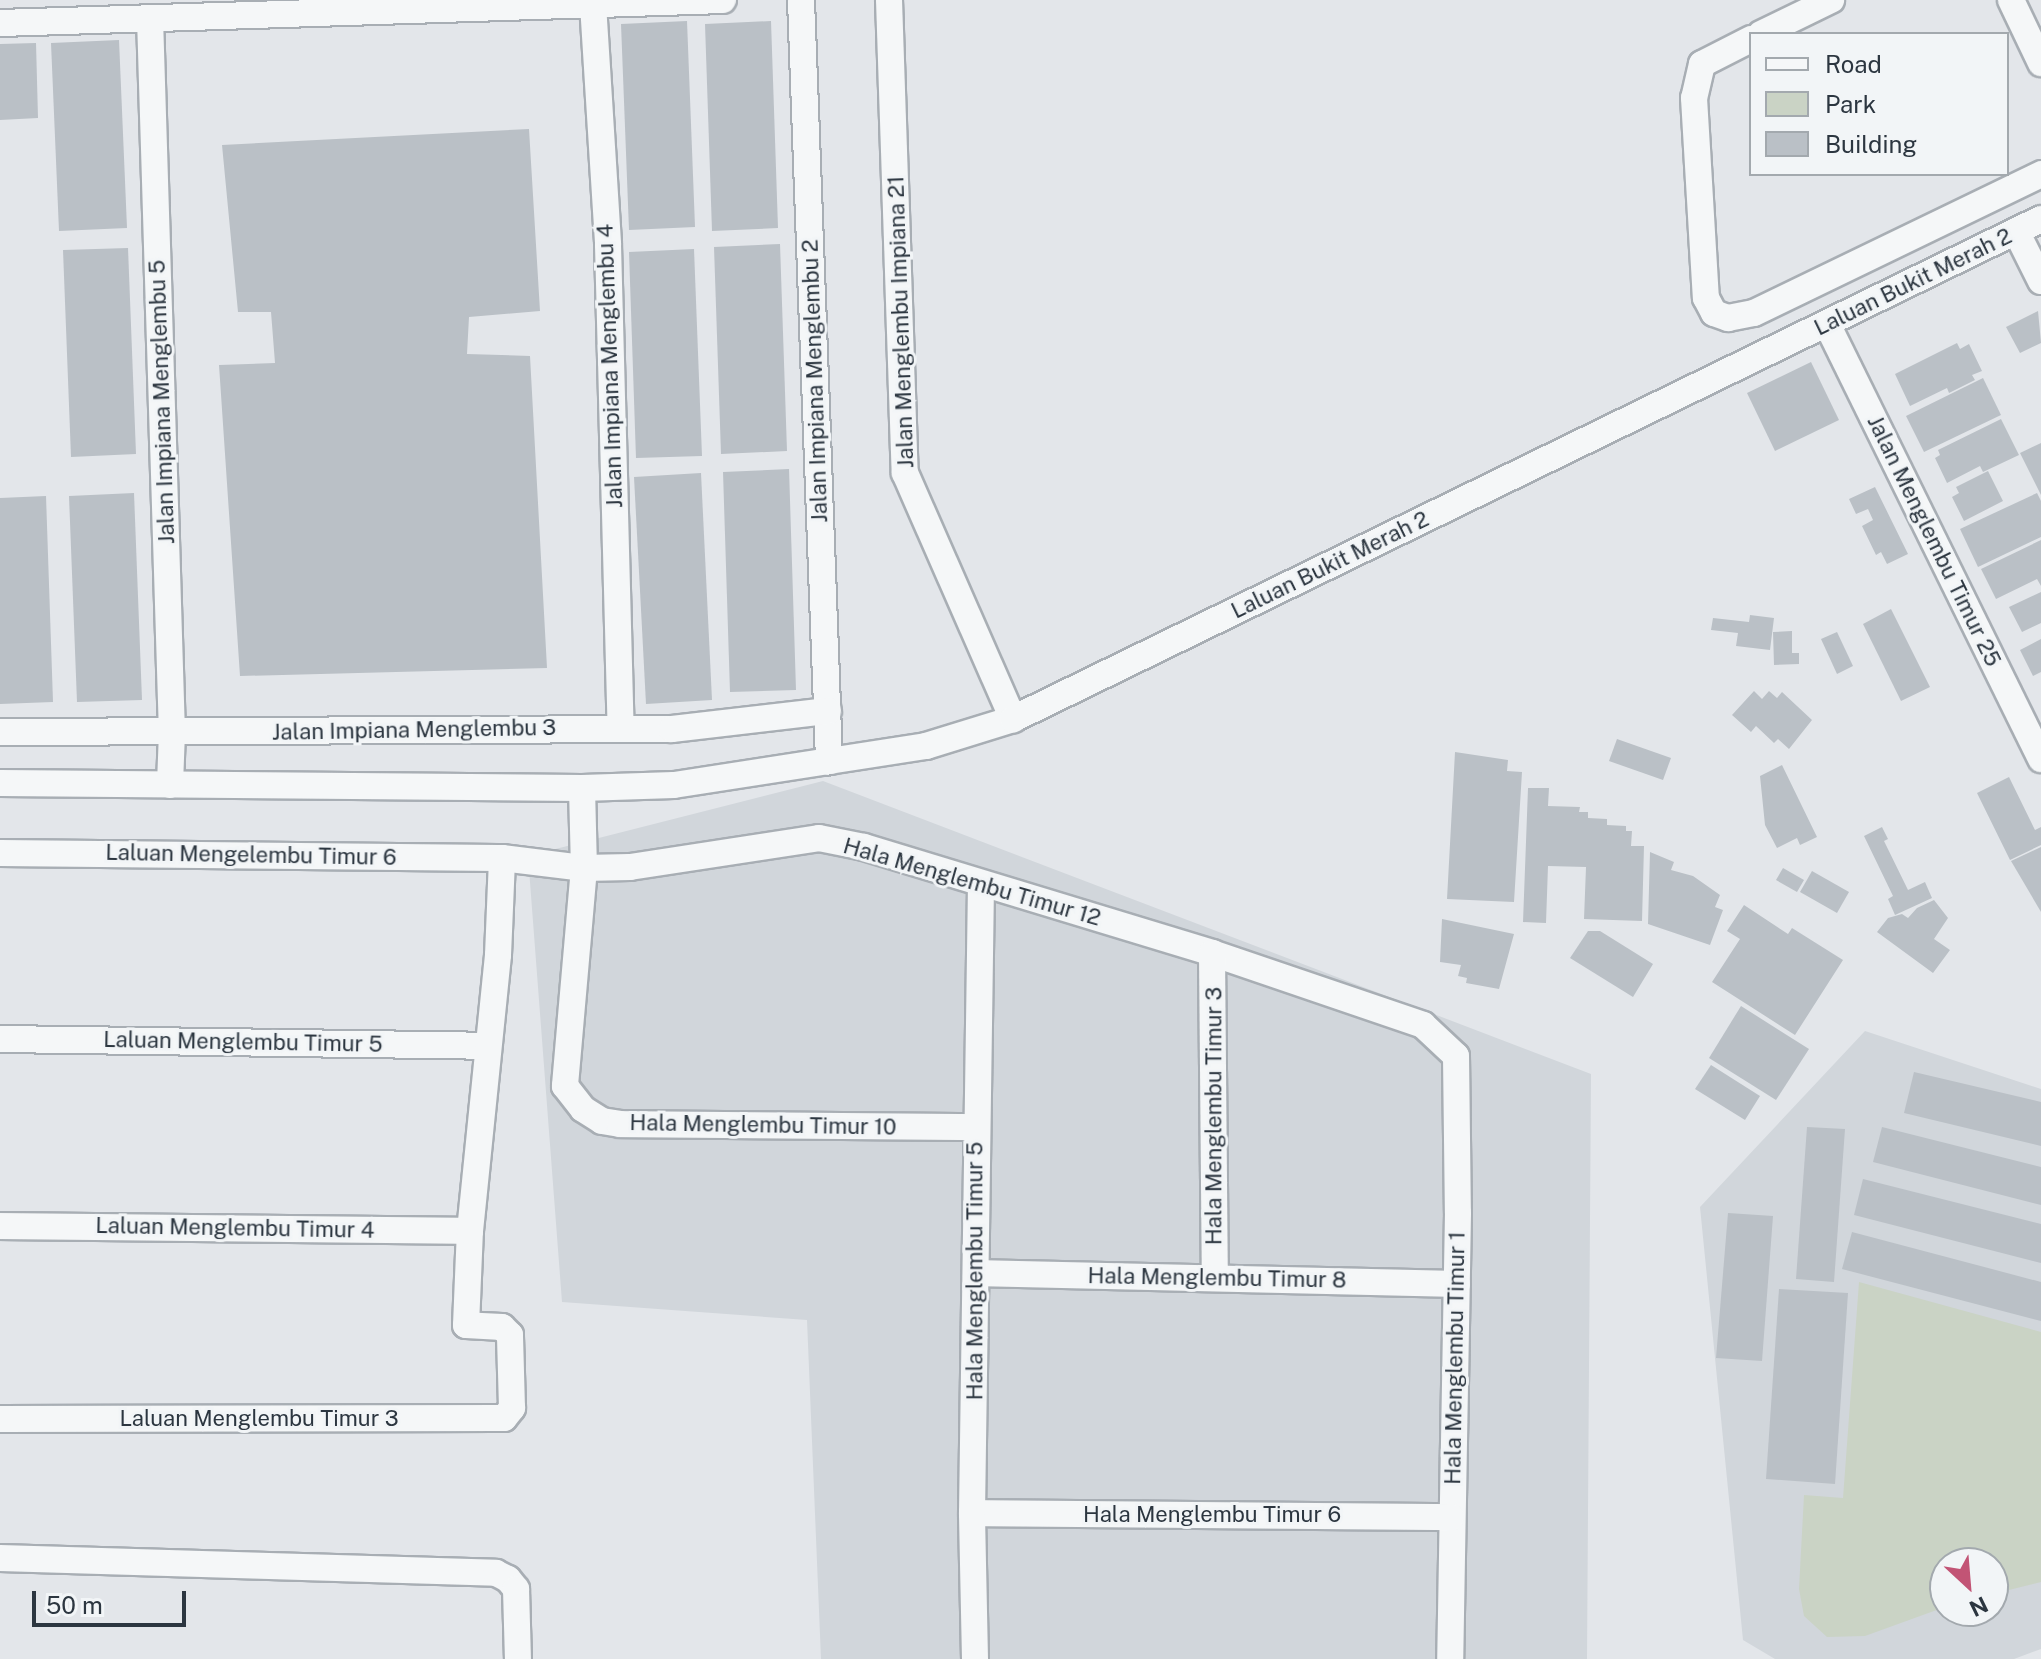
<!DOCTYPE html>
<html>
<head>
<meta charset="utf-8">
<style>
	body { margin:0 }
	#map { position:relative; width:2041px; height:1659px; overflow:hidden; background:#e3e6ea; font-family:"Public Sans",sans-serif }
	div>[style] { position:absolute }
	[style*='--x'] { left:calc(var(--x)*1px); top:calc(var(--y)*1px); width:calc(var(--w)*1px); rotate:calc(var(--a)*1deg) }
	.built>* { inset:0; background:#d1d6db }
	.green>* { inset:0; background:#cad3c5 }
	.building>* { inset:0; background:#bac0c6 }
	.roads { filter:drop-shadow(2px 0 #a8aeb4) drop-shadow(-2px 0 #a8aeb4) drop-shadow(0 2px #a8aeb4) drop-shadow(0 -2px #a8aeb4) }
	.minor>* { height:26px; margin:-13px; padding:0 13px; transform-origin:13px; border-radius:13px; background:#f5f7f8 }
	span { translate:-50% -50%; white-space:nowrap; text-align:center; line-height:1.15; -webkit-text-stroke:6px #f2f5f7; paint-order:stroke }
	.street-label { font-size:22px; color:#2c3640 }
	.legend { position:absolute; left:1749px; top:32px; width:260px; height:144px; box-sizing:border-box; background:#f2f5f7; border:2px solid #a3a9ae; margin:0; padding:10px 14px; list-style:none; font-size:24px; color:#2c3640 }
	.legend li { display:flex; align-items:center; gap:16px; height:40px }
	.legend b { width:40px; border:2px solid #a3a9ae }
	.north { position:absolute; left:1929px; top:1547px; width:80px; height:80px; box-sizing:border-box; background:#f2f5f7; border:2px solid #a3a9ae; border-radius:50%; rotate:154deg; font-size:22px; font-weight:700; line-height:32px; text-align:center; color:#2c3640 }
	.north::after { content:''; display:block; margin:auto; width:28px; height:36px; background:#c25475; clip-path:polygon(50% 0,100% 100%,50% 72%,0 100%) }
	.scale { position:absolute; left:32px; top:1591px; width:154px; height:36px; box-sizing:border-box; border:4px solid #2c3640; border-top:0; padding-left:10px; font-size:24px; line-height:28px; white-space:nowrap; color:#2c3640; -webkit-text-stroke:6px #f2f5f7; paint-order:stroke }
</style>
</head>
<body>
<div id="map">
	<div class="built">
		<i style="clip-path:polygon(823px 781px,1591px 1074px,1587px 1659px,821px 1659px,807px 1320px,562px 1302px,528px 856px)"></i>
		<i style="clip-path:polygon(evenodd,1865px 1031px,2041px 1089px,2041px 1649px,2014px 1659px,1775px 1659px,1743px 1640px,1700px 1207px,1865px 1031px,1945px 1563px,1993px 1563px,1993px 1611px,1945px 1611px,1945px 1563px)"></i>
	</div>
	<div class="green">
		<i style="clip-path:polygon(1859px 1282px,2041px 1332px,2041px 1582px,1993px 1594px,1993px 1563px,1945px 1563px,1945px 1607px,1865px 1636px,1827px 1637px,1804px 1616px,1799px 1589px,1804px 1495px,1843px 1498px)"></i>
	</div>
	<div class="building">
		<i style="clip-path:polygon(687px 21px,695px 227px,629px 230px,621px 24px)"></i>
		<i style="clip-path:polygon(771px 21px,778px 228px,712px 231px,705px 24px)"></i>
		<i style="clip-path:polygon(119px 40px,127px 228px,59px 231px,51px 43px)"></i>
		<i style="clip-path:polygon(36px 43px,38px 118px,0 120px,0 44px)"></i>
		<i style="clip-path:polygon(529px 129px,540px 311px,469px 317px,467px 354px,530px 356px,547px 668px,240px 676px,219px 365px,275px 363px,271px 312px,238px 312px,222px 145px)"></i>
		<i style="clip-path:polygon(780px 244px,787px 451px,721px 454px,714px 247px)"></i>
		<i style="clip-path:polygon(128px 248px,136px 454px,71px 457px,63px 250px)"></i>
		<i style="clip-path:polygon(694px 249px,702px 456px,636px 458px,629px 252px)"></i>
		<i style="clip-path:polygon(2038px 311px,2041px 343px,2020px 353px,2006px 327px)"></i>
		<i style="clip-path:polygon(1957px 343px,1960px 349px,1969px 344px,1982px 371px,1972px 375px,1975px 380px,1949px 393px,1947px 388px,1910px 406px,1895px 374px)"></i>
		<i style="clip-path:polygon(1811px 362px,1839px 420px,1775px 451px,1747px 393px)"></i>
		<i style="clip-path:polygon(1983px 378px,2001px 415px,1924px 452px,1906px 416px)"></i>
		<i style="clip-path:polygon(2001px 419px,2019px 455px,1983px 472px,1980px 466px,1947px 483px,1935px 458px,1940px 455px,1938px 450px)"></i>
		<i style="clip-path:polygon(2041px 443px,2041px 495px,2020px 453px)"></i>
		<i style="clip-path:polygon(789px 469px,796px 690px,730px 692px,723px 472px)"></i>
		<i style="clip-path:polygon(1988px 471px,2003px 501px,1964px 521px,1952px 497px,1959px 493px,1956px 487px)"></i>
		<i style="clip-path:polygon(701px 473px,712px 700px,646px 704px,634px 477px)"></i>
		<i style="clip-path:polygon(1875px 487px,1908px 554px,1887px 564px,1881px 552px,1876px 555px,1862px 526px,1873px 520px,1868px 509px,1856px 514px,1849px 499px)"></i>
		<i style="clip-path:polygon(134px 493px,142px 700px,77px 702px,69px 496px)"></i>
		<i style="clip-path:polygon(2037px 493px,2041px 501px,2041px 537px,1978px 567px,1960px 529px)"></i>
		<i style="clip-path:polygon(46px 496px,53px 702px,0 704px,0 498px)"></i>
		<i style="clip-path:polygon(2041px 540px,2041px 586px,2037px 579px,1996px 599px,1981px 569px)"></i>
		<i style="clip-path:polygon(2041px 592px,2041px 623px,2022px 632px,2009px 607px)"></i>
		<i style="clip-path:polygon(1891px 609px,1930px 687px,1901px 701px,1863px 624px)"></i>
		<i style="clip-path:polygon(1750px 615px,1774px 618px,1770px 650px,1736px 646px,1738px 633px,1711px 630px,1713px 618px,1749px 622px)"></i>
		<i style="clip-path:polygon(1792px 631px,1792px 653px,1799px 653px,1799px 664px,1774px 665px,1773px 632px)"></i>
		<i style="clip-path:polygon(1837px 632px,1853px 666px,1837px 674px,1821px 639px)"></i>
		<i style="clip-path:polygon(2041px 639px,2041px 672px,2033px 676px,2020px 650px)"></i>
		<i style="clip-path:polygon(1754px 691px,1762px 699px,1769px 691px,1777px 698px,1782px 692px,1812px 720px,1789px 749px,1778px 739px,1774px 743px,1756px 726px,1751px 732px,1732px 715px)"></i>
		<i style="clip-path:polygon(1617px 739px,1671px 758px,1663px 780px,1609px 761px)"></i>
		<i style="clip-path:polygon(1455px 752px,1508px 760px,1507px 771px,1522px 772px,1514px 902px,1447px 899px)"></i>
		<i style="clip-path:polygon(1782px 765px,1817px 837px,1800px 845px,1797px 838px,1777px 848px,1765px 825px,1760px 776px)"></i>
		<i style="clip-path:polygon(2009px 777px,2035px 830px,2041px 827px,2041px 845px,2010px 860px,1977px 793px)"></i>
		<i style="clip-path:polygon(1528px 788px,1549px 788px,1548px 806px,1580px 807px,1579px 812px,1588px 812px,1588px 818px,1607px 819px,1607px 825px,1626px 826px,1626px 831px,1632px 831px,1631px 846px,1644px 846px,1642px 921px,1584px 919px,1586px 867px,1548px 866px,1546px 923px,1523px 922px)"></i>
		<i style="clip-path:polygon(1882px 827px,1888px 839px,1884px 841px,1908px 890px,1925px 882px,1932px 898px,1895px 915px,1888px 899px,1893px 896px,1864px 836px)"></i>
		<i style="clip-path:polygon(2041px 847px,2041px 912px,2011px 861px)"></i>
		<i style="clip-path:polygon(1650px 852px,1674px 862px,1671px 870px,1693px 876px,1720px 895px,1715px 907px,1723px 910px,1710px 945px,1648px 924px)"></i>
		<i style="clip-path:polygon(1783px 868px,1804px 880px,1797px 892px,1776px 880px)"></i>
		<i style="clip-path:polygon(1812px 871px,1849px 892px,1837px 913px,1800px 892px)"></i>
		<i style="clip-path:polygon(1934px 900px,1948px 918px,1934px 939px,1950px 950px,1933px 973px,1877px 932px,1888px 918px,1902px 914px,1908px 918px,1917px 908px)"></i>
		<i style="clip-path:polygon(1744px 905px,1788px 934px,1792px 928px,1843px 960px,1795px 1035px,1712px 982px,1740px 939px,1727px 931px)"></i>
		<i style="clip-path:polygon(1442px 919px,1514px 934px,1499px 989px,1466px 983px,1467px 978px,1458px 976px,1461px 965px,1440px 962px)"></i>
		<i style="clip-path:polygon(1588px 931px,1600px 931px,1653px 964px,1633px 997px,1570px 958px)"></i>
		<i style="clip-path:polygon(1741px 1006px,1809px 1049px,1776px 1100px,1709px 1058px)"></i>
		<i style="clip-path:polygon(1711px 1065px,1760px 1096px,1745px 1120px,1695px 1089px)"></i>
		<i style="clip-path:polygon(1914px 1072px,2041px 1102px,2041px 1146px,1904px 1113px)"></i>
		<i style="clip-path:polygon(1807px 1127px,1845px 1129px,1834px 1282px,1796px 1279px)"></i>
		<i style="clip-path:polygon(1882px 1127px,2041px 1167px,2041px 1205px,1873px 1162px)"></i>
		<i style="clip-path:polygon(1863px 1179px,2041px 1224px,2041px 1263px,1854px 1215px)"></i>
		<i style="clip-path:polygon(1728px 1213px,1773px 1216px,1762px 1361px,1716px 1358px)"></i>
		<i style="clip-path:polygon(1852px 1232px,2041px 1282px,2041px 1321px,1842px 1269px)"></i>
		<i style="clip-path:polygon(1779px 1289px,1848px 1293px,1835px 1484px,1766px 1479px)"></i>
	</div>
	<div class="roads">
		<div class="minor">
			<i style="--x:801;--y:0;--w:762;--a:87.89"></i>
			<i style="--x:889;--y:0;--w:473;--a:88.1"></i>
			<i style="--x:905;--y:473;--w:269;--a:66.3"></i>
			<i style="--x:2011;--y:0;--w:70;--a:64.5"></i>
			<i style="--x:593;--y:4;--w:241;--a:86.4"></i>
			<i style="--x:608;--y:245;--w:483;--a:88.5"></i>
			<i style="--x:150;--y:18;--w:714;--a:88.24"></i>
			<i style="--x:172;--y:732;--w:53;--a:92.2"></i>
			<i style="--x:0;--y:23;--w:723;--a:-1.82"></i>
			<i style="--x:1761;--y:34;--w:78;--a:-25.9"></i>
			<i style="--x:1751;--y:39;--w:55;--a:153"></i>
			<i style="--x:1702;--y:64;--w:35;--a:103"></i>
			<i style="--x:1694;--y:98;--w:200;--a:86.6"></i>
			<i style="--x:1706;--y:298;--w:17;--a:62"></i>
			<i style="--x:1714;--y:313;--w:15;--a:20"></i>
			<i style="--x:1728;--y:318;--w:26;--a:-11"></i>
			<i style="--x:1754;--y:313;--w:319;--a:-25.8"></i>
			<i style="--x:2016;--y:231;--w:56;--a:63.4"></i>
			<i style="--x:1827;--y:324;--w:485;--a:63.8"></i>
			<i style="--x:0;--y:732;--w:672;--a:-0.26"></i>
			<i style="--x:672;--y:729;--w:157;--a:-6.6"></i>
			<i style="--x:0;--y:783;--w:582;--a:0.49"></i>
			<i style="--x:582;--y:788;--w:92;--a:-1.9"></i>
			<i style="--x:674;--y:785;--w:255;--a:-8.8"></i>
			<i style="--x:926;--y:746;--w:91;--a:-17.2"></i>
			<i style="--x:1013;--y:719;--w:1143;--a:-25.94"></i>
			<i style="--x:582;--y:788;--w:80;--a:88.6"></i>
			<i style="--x:584;--y:868;--w:219;--a:95"></i>
			<i style="--x:565;--y:1086;--w:29;--a:52"></i>
			<i style="--x:583;--y:1109;--w:22;--a:32"></i>
			<i style="--x:602;--y:1121;--w:18;--a:9"></i>
			<i style="--x:620;--y:1124;--w:356;--a:0.5"></i>
			<i style="--x:0;--y:853;--w:502;--a:0.57"></i>
			<i style="--x:502;--y:858;--w:83;--a:7"></i>
			<i style="--x:584;--y:868;--w:46;--a:-1.2"></i>
			<i style="--x:630;--y:867;--w:191;--a:-8.7"></i>
			<i style="--x:819;--y:838;--w:46;--a:11.3"></i>
			<i style="--x:864;--y:847;--w:364;--a:16.9"></i>
			<i style="--x:1212;--y:953;--w:223;--a:18.8"></i>
			<i style="--x:1423;--y:1025;--w:45;--a:43.2"></i>
			<i style="--x:1456;--y:1056;--w:157;--a:89.3"></i>
			<i style="--x:1458;--y:1213;--w:446;--a:91"></i>
			<i style="--x:1212;--y:953;--w:325;--a:89.5"></i>
			<i style="--x:0;--y:1039;--w:487;--a:0.8"></i>
			<i style="--x:0;--y:1226;--w:470;--a:0.6"></i>
			<i style="--x:976;--y:1273;--w:481;--a:1.3"></i>
			<i style="--x:0;--y:1419;--w:504;--a:-0.11"></i>
			<i style="--x:504;--y:1418;--w:13;--a:-51"></i>
			<i style="--x:512;--y:1408;--w:73;--a:-91.6"></i>
			<i style="--x:510;--y:1335;--w:11;--a:-135"></i>
			<i style="--x:502;--y:1327;--w:36;--a:-177"></i>
			<i style="--x:466;--y:1325;--w:94;--a:-87.6"></i>
			<i style="--x:470;--y:1231;--w:277;--a:-84.2"></i>
			<i style="--x:498;--y:955;--w:97;--a:-87.6"></i>
			<i style="--x:972;--y:1513;--w:479;--a:0.5"></i>
			<i style="--x:0;--y:1558;--w:496;--a:1.7"></i>
			<i style="--x:496;--y:1573;--w:13;--a:27"></i>
			<i style="--x:508;--y:1579;--w:13;--a:51"></i>
			<i style="--x:516;--y:1589;--w:70;--a:88.4"></i>
			<i style="--x:975;--y:1659;--w:146;--a:-91.2"></i>
			<i style="--x:972;--y:1513;--w:629;--a:-89.18"></i>
		</div>
	</div>
	<div class="street-label">
		<span style="left:1913px;top:282px;rotate:-26deg">Laluan Bukit Merah 2</span>
		<span style="left:901px;top:322px;rotate:-92deg">Jalan Menglembu Impiana 21</span>
		<span style="left:610px;top:366px;rotate:-92deg">Jalan Impiana Menglembu 4</span>
		<span style="left:815px;top:381px;rotate:-92deg">Jalan Impiana Menglembu 2</span>
		<span style="left:162px;top:402px;rotate:-92deg">Jalan Impiana Menglembu 5</span>
		<span style="left:1934px;top:541px;rotate:64deg">Jalan Menglembu Timur 25</span>
		<span style="left:1330px;top:565px;rotate:-26deg">Laluan Bukit Merah 2</span>
		<span style="left:414px;top:730px;rotate:-1deg">Jalan Impiana Menglembu 3</span>
		<span style="left:251px;top:855px;rotate:1deg">Laluan Mengelembu Timur 6</span>
		<span style="left:972px;top:882px;rotate:16deg">Hala Menglembu Timur 12</span>
		<span style="left:243px;top:1042px;rotate:1deg">Laluan Menglembu Timur 5</span>
		<span style="left:1214px;top:1116px;rotate:-90deg">Hala Menglembu Timur 3</span>
		<span style="left:763px;top:1125px;rotate:1deg">Hala Menglembu Timur 10</span>
		<span style="left:235px;top:1228px;rotate:1deg">Laluan Menglembu Timur 4</span>
		<span style="left:975px;top:1271px;rotate:-90deg">Hala Menglembu Timur 5</span>
		<span style="left:1217px;top:1278px;rotate:1deg">Hala Menglembu Timur 8</span>
		<span style="left:1455px;top:1358px;rotate:-89deg">Hala Menglembu Timur 1</span>
		<span style="left:259px;top:1419px">Laluan Menglembu Timur 3</span>
		<span style="left:1212px;top:1515px">Hala Menglembu Timur 6</span>
	</div>
	<ul class="legend">
	<li><b style="height:10px;background:#f5f7f8"></b>Road</li>
	<li><b style="height:22px;background:#cad3c5"></b>Park</li>
	<li><b style="height:22px;background:#bac0c6"></b>Building</li>
	</ul>
	<div class="north">N</div>
	<div class="scale">50 m</div>
</div>
</body>
</html>
